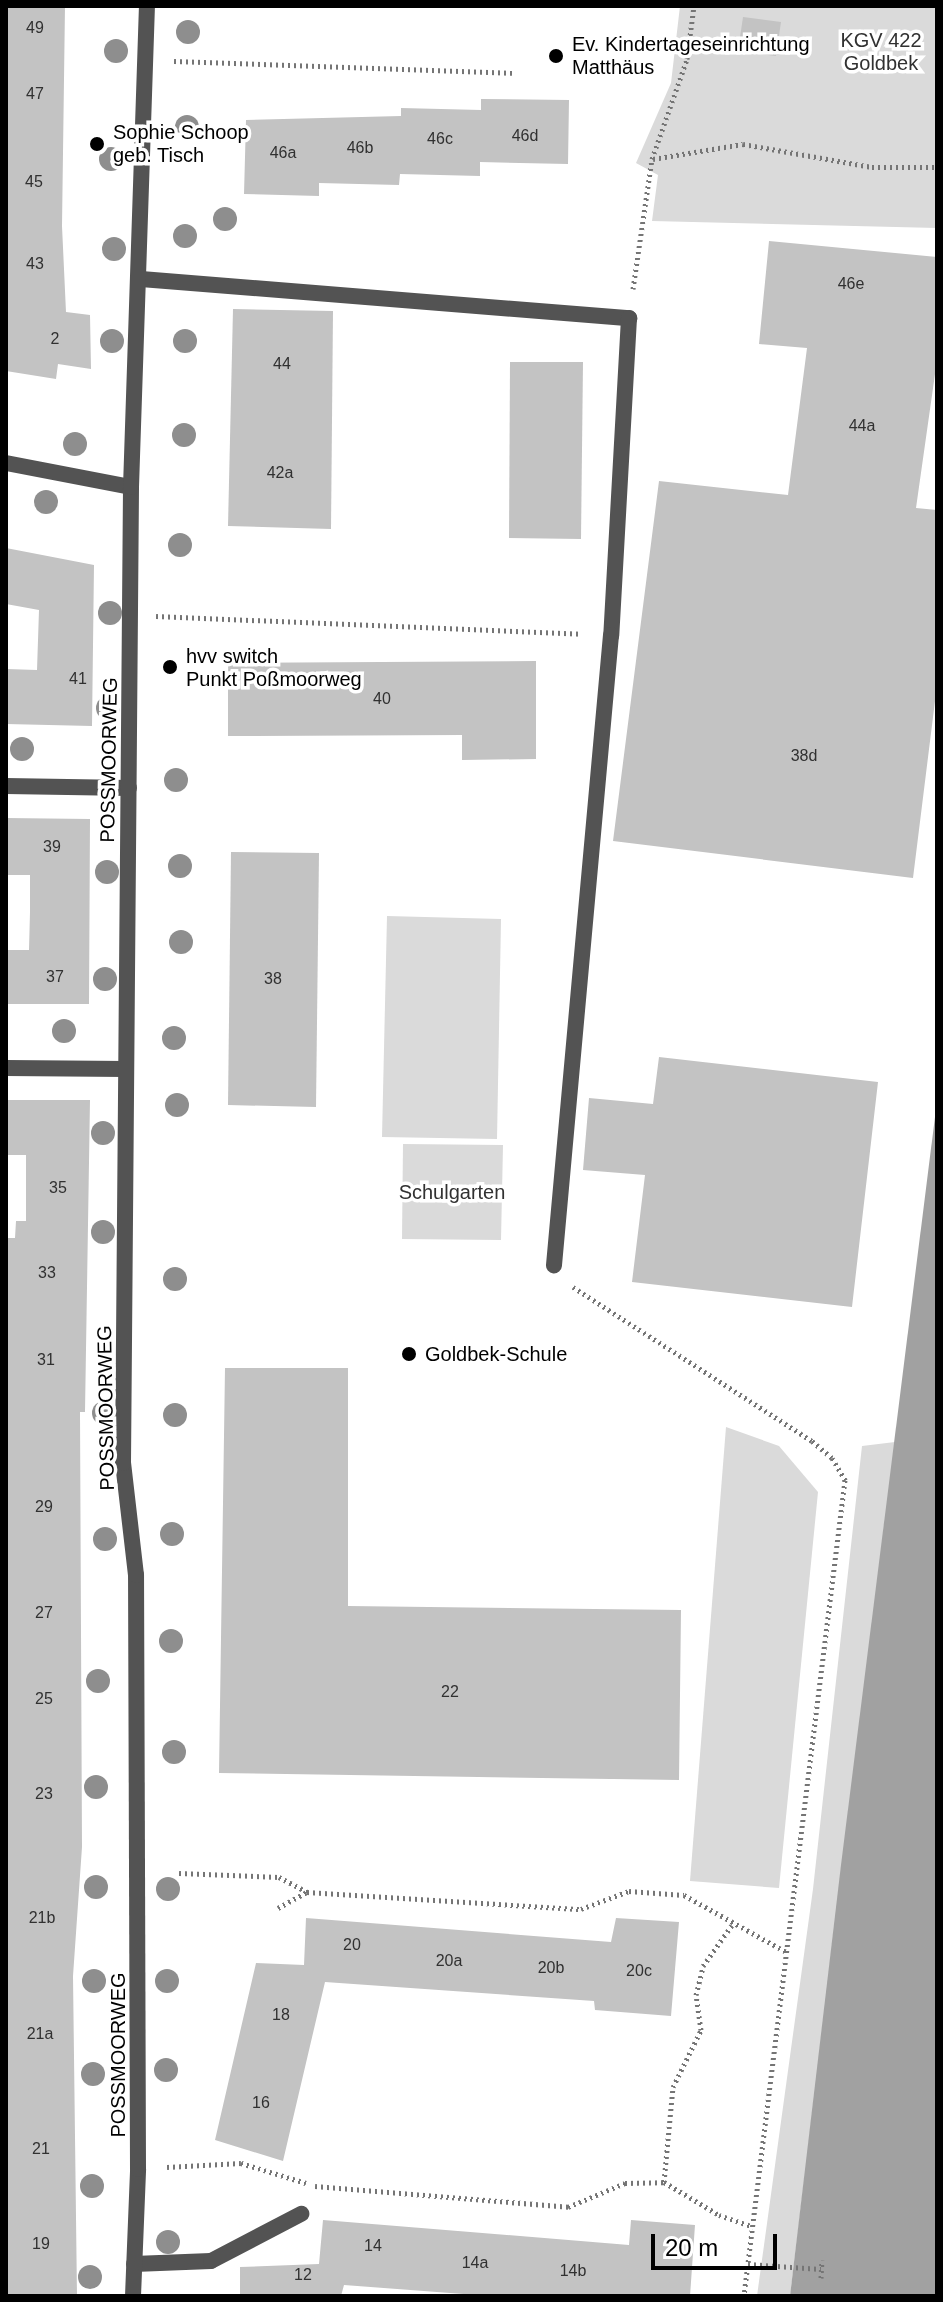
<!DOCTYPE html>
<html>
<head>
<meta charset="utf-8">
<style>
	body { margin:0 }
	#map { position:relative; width:943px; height:2302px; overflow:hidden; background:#fff; font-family:Helvetica,sans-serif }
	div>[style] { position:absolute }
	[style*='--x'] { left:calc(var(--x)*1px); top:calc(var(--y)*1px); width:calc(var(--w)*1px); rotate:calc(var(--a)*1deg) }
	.green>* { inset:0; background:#dadada }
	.water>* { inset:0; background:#a1a1a1 }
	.building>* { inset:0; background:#c3c3c3 }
	.path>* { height:5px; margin-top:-2.5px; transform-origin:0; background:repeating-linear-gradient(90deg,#757575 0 2px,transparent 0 6px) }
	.lane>* { height:16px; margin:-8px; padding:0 8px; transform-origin:8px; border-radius:8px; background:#535353 }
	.street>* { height:16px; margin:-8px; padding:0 8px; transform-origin:8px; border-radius:8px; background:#535353 }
	.trees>* { width:24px; height:24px; margin:-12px; border-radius:50%; background:#8e8e8e }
	.dots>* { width:22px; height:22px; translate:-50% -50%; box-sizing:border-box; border:4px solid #fff; border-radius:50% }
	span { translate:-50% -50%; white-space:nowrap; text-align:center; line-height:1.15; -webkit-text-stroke:7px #fff; paint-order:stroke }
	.number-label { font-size:16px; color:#313131 }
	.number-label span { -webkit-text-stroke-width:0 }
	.park-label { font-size:20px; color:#313131 }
	.poi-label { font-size:20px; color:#000 }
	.left { translate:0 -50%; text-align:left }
	.street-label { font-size:20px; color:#000 }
	.frame { position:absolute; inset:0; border:8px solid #000; pointer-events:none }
	.scale { position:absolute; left:651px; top:2234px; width:126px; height:36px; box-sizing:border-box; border:4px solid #000; border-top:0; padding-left:10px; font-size:24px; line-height:28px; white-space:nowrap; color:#000; -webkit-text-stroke:6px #fff; paint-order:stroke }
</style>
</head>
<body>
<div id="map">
	<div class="green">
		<i style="clip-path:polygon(680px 6px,937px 6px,937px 228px,652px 221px,658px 175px,636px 163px,671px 83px)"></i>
		<i style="clip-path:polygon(387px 916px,501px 919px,497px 1139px,382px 1137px)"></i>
		<i style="clip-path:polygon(403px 1144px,503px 1145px,501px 1240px,402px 1239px)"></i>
		<i style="clip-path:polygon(726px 1427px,779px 1446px,818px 1492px,779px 1888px,690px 1881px)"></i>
		<i style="clip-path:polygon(895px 1442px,790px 2296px,757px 2296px,813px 1889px,862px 1446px)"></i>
	</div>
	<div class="water">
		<i style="clip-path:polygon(937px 1101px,937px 2296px,790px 2296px,841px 1865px)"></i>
	</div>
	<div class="building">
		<i style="clip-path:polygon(6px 6px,65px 6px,62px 226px,66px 312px,90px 315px,91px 369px,58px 364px,56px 379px,6px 371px)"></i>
		<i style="clip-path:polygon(743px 17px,781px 22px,776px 56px,738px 51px)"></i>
		<i style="clip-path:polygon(481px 99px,569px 100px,568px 164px,480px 162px,480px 176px,400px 174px,399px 185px,319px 183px,319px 196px,244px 194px,246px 120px,401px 116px,401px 108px,481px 110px)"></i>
		<i style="clip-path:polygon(769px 241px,937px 257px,937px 360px,916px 508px,937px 510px,937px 685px,913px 878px,613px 841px,659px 481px,788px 495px,807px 348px,759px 344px)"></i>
		<i style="clip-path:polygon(233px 309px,333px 311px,331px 529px,228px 526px)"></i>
		<i style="clip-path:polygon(510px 362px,583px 362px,581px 539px,509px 538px)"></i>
		<i style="clip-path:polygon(6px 548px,94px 565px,92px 726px,6px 724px,6px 669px,37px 670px,39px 610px,6px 604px)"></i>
		<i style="clip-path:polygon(536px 661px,536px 759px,462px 760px,462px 735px,228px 736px,228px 663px)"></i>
		<i style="clip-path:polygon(6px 818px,90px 819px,89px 1004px,6px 1004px,6px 950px,29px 950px,30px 912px,30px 875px,6px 875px)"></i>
		<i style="clip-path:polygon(231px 852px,319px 853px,316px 1107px,228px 1105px)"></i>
		<i style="clip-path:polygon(659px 1057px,878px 1082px,852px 1307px,632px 1282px,645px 1175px,583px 1170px,589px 1098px,653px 1104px)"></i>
		<i style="clip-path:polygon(6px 1100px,90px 1100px,85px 1412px,80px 1412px,82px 1847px,73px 1976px,77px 2296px,6px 2296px,6px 1238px,15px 1238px,16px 1221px,26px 1221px,26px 1155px,6px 1155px)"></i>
		<i style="clip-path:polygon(225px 1368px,348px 1368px,348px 1606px,681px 1610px,679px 1780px,219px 1773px)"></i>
		<i style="clip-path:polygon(306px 1918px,611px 1942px,616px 1918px,679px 1922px,671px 2016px,595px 2010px,594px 2001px,325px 1982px,283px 2161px,215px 2140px,256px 1963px,304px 1965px)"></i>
		<i style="clip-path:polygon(323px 2220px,629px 2245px,631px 2220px,695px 2225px,690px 2296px,490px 2296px,344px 2285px,341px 2296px,240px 2296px,240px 2267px,319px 2264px)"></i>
	</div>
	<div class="path">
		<i style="--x:174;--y:61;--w:339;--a:2"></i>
		<i style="--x:653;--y:159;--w:91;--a:-9.5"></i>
		<i style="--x:743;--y:144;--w:131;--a:10.1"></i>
		<i style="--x:872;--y:167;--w:65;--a:0"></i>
		<i style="--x:633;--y:289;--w:131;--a:-81.7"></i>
		<i style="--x:652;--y:159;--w:106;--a:-70.7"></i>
		<i style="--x:687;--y:59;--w:53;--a:-82.5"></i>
		<i style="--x:156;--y:616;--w:426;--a:2.4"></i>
		<i style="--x:573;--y:1287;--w:284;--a:32.8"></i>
		<i style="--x:812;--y:1441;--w:26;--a:40"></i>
		<i style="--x:832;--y:1458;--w:26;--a:59"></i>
		<i style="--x:845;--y:1480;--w:822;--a:97.06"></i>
		<i style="--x:179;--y:1873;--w:100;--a:2.3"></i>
		<i style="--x:279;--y:1877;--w:32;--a:28"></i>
		<i style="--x:307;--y:1892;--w:275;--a:3.6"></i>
		<i style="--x:581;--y:1909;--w:51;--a:-20.6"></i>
		<i style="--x:629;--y:1891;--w:55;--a:4.2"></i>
		<i style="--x:684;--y:1895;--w:119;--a:29.1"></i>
		<i style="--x:278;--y:1908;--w:33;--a:-29"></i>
		<i style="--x:167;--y:2167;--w:74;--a:-3.1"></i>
		<i style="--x:241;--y:2163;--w:68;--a:17.1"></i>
		<i style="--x:664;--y:2182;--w:95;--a:-84.6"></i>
		<i style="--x:673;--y:2087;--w:64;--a:-63.8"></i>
		<i style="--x:701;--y:2030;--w:35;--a:-98"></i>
		<i style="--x:696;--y:1995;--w:30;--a:-76"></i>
		<i style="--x:703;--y:1966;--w:50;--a:-54.7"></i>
		<i style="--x:315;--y:2186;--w:254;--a:4.7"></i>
		<i style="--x:568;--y:2207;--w:62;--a:-22.8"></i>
		<i style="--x:625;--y:2183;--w:39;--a:-1"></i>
		<i style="--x:664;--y:2182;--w:64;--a:31"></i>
		<i style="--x:719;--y:2215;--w:36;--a:19"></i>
		<i style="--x:748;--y:2264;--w:73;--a:3.9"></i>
		<i style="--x:821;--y:2278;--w:18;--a:-87"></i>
	</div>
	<div class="lane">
		<i style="--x:141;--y:279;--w:490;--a:4.6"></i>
		<i style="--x:629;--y:318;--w:318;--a:93.2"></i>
		<i style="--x:611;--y:635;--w:633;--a:95.17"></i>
		<i style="--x:134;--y:2264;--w:77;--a:-2.2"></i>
		<i style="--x:211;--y:2261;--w:102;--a:-27.6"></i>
	</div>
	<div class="street">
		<i style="--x:6;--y:463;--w:127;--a:10.9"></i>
		<i style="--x:6;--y:786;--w:123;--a:0.9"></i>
		<i style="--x:6;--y:1068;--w:120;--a:0.5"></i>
		<i style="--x:133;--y:2296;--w:127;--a:-87.7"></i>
		<i style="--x:138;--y:2169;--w:594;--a:-90.19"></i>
		<i style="--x:136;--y:1575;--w:113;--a:-96.6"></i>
		<i style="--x:123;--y:1463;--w:976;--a:-89.53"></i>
		<i style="--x:131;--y:487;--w:481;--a:-88.1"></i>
	</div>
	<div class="trees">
		<i style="left:188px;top:32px"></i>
		<i style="left:116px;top:51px"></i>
		<i style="left:187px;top:127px"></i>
		<i style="left:111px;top:159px"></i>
		<i style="left:225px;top:219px"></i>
		<i style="left:185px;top:236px"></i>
		<i style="left:114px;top:249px"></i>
		<i style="left:112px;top:341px"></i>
		<i style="left:185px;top:341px"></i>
		<i style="left:184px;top:435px"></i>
		<i style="left:75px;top:444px"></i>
		<i style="left:46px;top:502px"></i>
		<i style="left:180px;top:545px"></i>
		<i style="left:110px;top:613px"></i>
		<i style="left:108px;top:708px"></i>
		<i style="left:22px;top:749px"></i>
		<i style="left:176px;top:780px"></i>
		<i style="left:180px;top:866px"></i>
		<i style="left:107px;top:872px"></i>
		<i style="left:181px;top:942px"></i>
		<i style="left:105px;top:979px"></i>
		<i style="left:64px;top:1031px"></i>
		<i style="left:174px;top:1038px"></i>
		<i style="left:177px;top:1105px"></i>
		<i style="left:103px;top:1133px"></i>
		<i style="left:103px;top:1232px"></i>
		<i style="left:175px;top:1279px"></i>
		<i style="left:104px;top:1413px"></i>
		<i style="left:175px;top:1415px"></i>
		<i style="left:172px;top:1534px"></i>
		<i style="left:105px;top:1539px"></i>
		<i style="left:171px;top:1641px"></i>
		<i style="left:98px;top:1681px"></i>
		<i style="left:174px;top:1752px"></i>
		<i style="left:96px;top:1787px"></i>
		<i style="left:96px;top:1887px"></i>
		<i style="left:168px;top:1889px"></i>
		<i style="left:94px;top:1981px"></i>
		<i style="left:167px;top:1981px"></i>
		<i style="left:166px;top:2070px"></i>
		<i style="left:93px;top:2074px"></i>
		<i style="left:92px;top:2186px"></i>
		<i style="left:168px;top:2242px"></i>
		<i style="left:90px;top:2277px"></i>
	</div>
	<div class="dots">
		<i style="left:556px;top:56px;background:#000"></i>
		<i style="left:97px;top:144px;background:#000"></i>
		<i style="left:170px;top:667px;background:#000"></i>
		<i style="left:409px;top:1354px;background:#000"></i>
	</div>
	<div class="number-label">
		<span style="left:35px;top:28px">49</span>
		<span style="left:35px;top:94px">47</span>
		<span style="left:525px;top:136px">46d</span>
		<span style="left:440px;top:139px">46c</span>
		<span style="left:360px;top:148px">46b</span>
		<span style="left:283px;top:153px">46a</span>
		<span style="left:34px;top:182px">45</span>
		<span style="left:35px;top:264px">43</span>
		<span style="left:851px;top:284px">46e</span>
		<span style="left:55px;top:339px">2</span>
		<span style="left:282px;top:364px">44</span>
		<span style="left:862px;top:426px">44a</span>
		<span style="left:280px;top:473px">42a</span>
		<span style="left:78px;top:679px">41</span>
		<span style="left:382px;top:699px">40</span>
		<span style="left:804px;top:756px">38d</span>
		<span style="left:52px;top:847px">39</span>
		<span style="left:55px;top:977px">37</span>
		<span style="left:273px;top:979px">38</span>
		<span style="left:58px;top:1188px">35</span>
		<span style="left:47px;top:1273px">33</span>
		<span style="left:46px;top:1360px">31</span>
		<span style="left:44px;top:1507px">29</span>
		<span style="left:44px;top:1613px">27</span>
		<span style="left:450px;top:1692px">22</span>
		<span style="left:44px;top:1699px">25</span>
		<span style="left:44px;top:1794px">23</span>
		<span style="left:42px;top:1918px">21b</span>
		<span style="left:352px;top:1945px">20</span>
		<span style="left:449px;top:1961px">20a</span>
		<span style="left:551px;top:1968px">20b</span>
		<span style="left:639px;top:1971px">20c</span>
		<span style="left:281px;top:2015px">18</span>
		<span style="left:40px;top:2034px">21a</span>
		<span style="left:261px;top:2103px">16</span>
		<span style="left:41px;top:2149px">21</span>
		<span style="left:41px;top:2244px">19</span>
		<span style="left:373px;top:2246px">14</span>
		<span style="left:475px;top:2263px">14a</span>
		<span style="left:573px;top:2271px">14b</span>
		<span style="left:303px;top:2275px">12</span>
	</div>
	<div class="park-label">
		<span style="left:881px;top:52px">KGV 422<br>Goldbek</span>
		<span style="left:452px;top:1192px">Schulgarten</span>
	</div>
	<div class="poi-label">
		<span class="left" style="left:572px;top:56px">Ev. Kindertageseinrichtung<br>Matthäus</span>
		<span class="left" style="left:113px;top:144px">Sophie Schoop<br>geb. Tisch</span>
		<span class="left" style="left:186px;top:668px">hvv switch<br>Punkt Poßmoorweg</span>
		<span class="left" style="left:425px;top:1354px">Goldbek-Schule</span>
	</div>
	<div class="street-label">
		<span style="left:109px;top:760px;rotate:-89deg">POSSMOORWEG</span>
		<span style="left:106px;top:1408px;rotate:-91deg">POSSMOORWEG</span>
		<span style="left:118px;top:2055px;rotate:-90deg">POSSMOORWEG</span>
	</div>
	<div class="frame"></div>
	<div class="scale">20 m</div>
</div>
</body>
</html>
